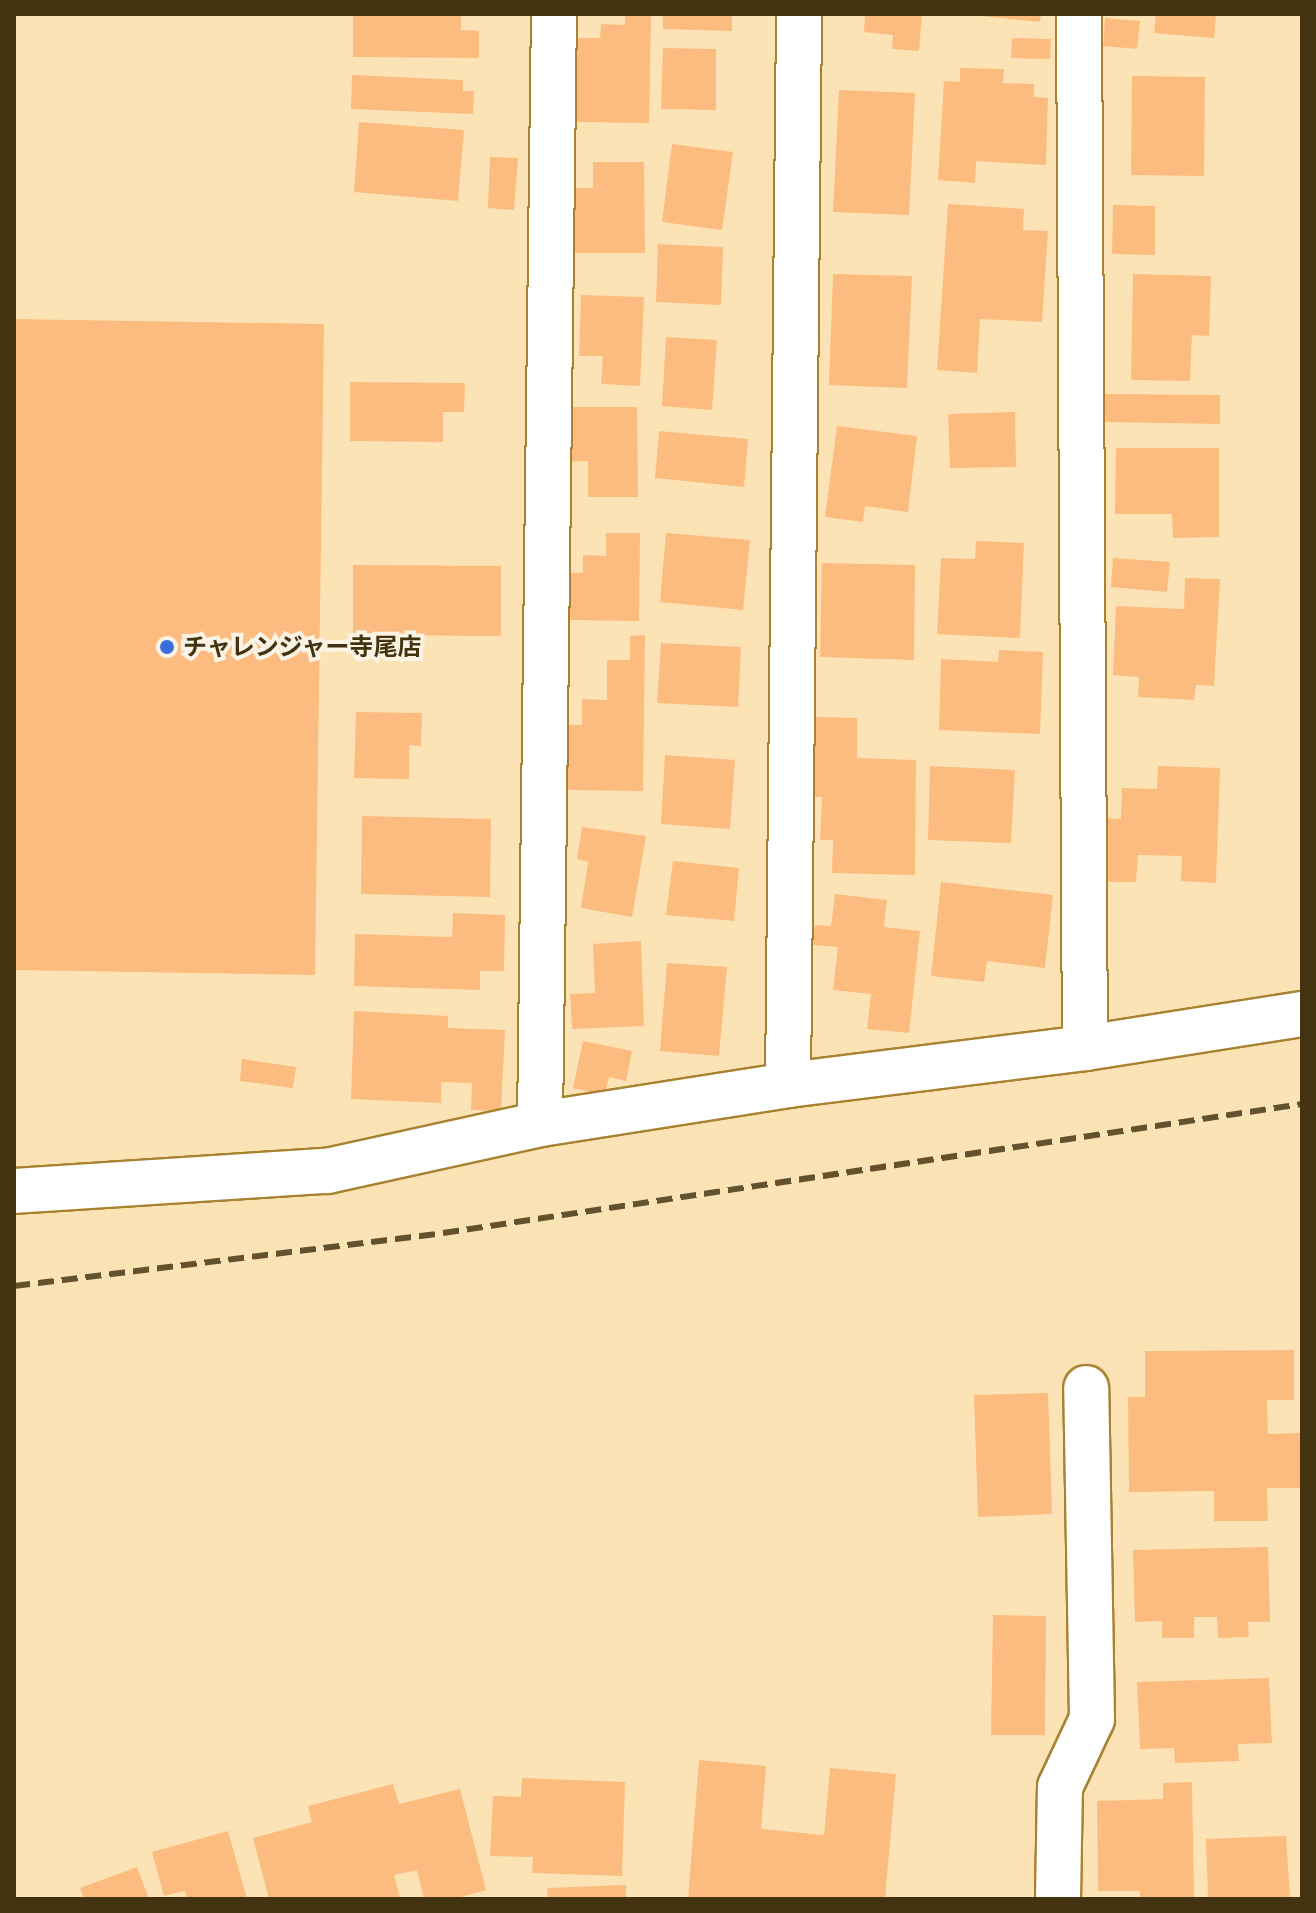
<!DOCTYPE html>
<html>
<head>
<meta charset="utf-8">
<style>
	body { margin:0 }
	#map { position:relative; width:1316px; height:1913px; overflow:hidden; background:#fce3b5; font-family:Poppins,"Noto Sans JP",sans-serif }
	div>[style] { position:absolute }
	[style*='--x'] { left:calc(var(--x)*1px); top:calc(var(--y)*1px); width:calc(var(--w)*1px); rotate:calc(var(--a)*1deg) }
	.building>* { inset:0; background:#fdbc7f }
	.roads { filter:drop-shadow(2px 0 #a88230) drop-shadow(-2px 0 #a88230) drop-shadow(0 2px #a88230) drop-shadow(0 -2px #a88230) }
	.street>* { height:44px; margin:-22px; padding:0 22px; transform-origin:22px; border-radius:22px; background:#fff }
	.rail>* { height:6px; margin-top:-3px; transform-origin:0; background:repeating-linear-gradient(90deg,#63522e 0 16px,transparent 0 24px) }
	.dots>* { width:22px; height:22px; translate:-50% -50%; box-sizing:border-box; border:4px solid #fbf3e4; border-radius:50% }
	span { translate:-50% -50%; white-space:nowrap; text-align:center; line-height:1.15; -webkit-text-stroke:8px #fbf3e4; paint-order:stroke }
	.poi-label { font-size:24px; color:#433311; font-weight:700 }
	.left { translate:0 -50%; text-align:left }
	.frame { position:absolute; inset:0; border:16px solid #433311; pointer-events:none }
</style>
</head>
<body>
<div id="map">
	<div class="building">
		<i style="clip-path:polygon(353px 14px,461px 14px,461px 30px,479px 31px,479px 58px,353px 57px)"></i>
		<i style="clip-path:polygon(625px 14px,651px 14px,649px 123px,575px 122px,577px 38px,600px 38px,601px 24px,625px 25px)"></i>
		<i style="clip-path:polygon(663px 14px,732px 14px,732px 31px,663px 29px)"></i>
		<i style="clip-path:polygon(865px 14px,922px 14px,919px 51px,892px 49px,893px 35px,864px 32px)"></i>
		<i style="clip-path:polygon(961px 14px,1041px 14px,1040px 22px)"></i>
		<i style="clip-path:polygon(1156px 14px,1216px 14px,1214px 38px,1154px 33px)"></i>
		<i style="clip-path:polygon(1105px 18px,1140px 21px,1137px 49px,1103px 46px)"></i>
		<i style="clip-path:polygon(1012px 38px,1051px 39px,1050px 59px,1011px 58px)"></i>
		<i style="clip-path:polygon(663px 48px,716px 49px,716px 110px,661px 109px)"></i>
		<i style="clip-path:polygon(960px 68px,1004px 69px,1003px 83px,1034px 84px,1034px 97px,1048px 98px,1046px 165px,976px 161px,975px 183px,938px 180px,944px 81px,960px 82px)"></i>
		<i style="clip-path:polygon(352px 75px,463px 80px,463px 91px,474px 91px,473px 114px,351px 109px)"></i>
		<i style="clip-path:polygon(1132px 76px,1205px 77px,1204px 176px,1131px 175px)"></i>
		<i style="clip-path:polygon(839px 90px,915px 93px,909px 215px,833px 212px)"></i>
		<i style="clip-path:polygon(359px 122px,464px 130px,458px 201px,354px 192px)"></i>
		<i style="clip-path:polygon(672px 144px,733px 152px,722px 230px,662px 222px)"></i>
		<i style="clip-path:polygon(490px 157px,518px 158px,514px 210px,488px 208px)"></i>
		<i style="clip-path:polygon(593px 162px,644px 162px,645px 253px,573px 253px,572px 188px,593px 188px)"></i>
		<i style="clip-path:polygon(948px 204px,1024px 209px,1023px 230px,1048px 231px,1042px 322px,980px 319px,977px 373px,937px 370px)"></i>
		<i style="clip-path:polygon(1113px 205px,1155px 206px,1155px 255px,1112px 254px)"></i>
		<i style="clip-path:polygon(658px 244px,723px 247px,721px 305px,656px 302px)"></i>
		<i style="clip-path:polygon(833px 274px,912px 276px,907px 388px,829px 385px)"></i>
		<i style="clip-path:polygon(1133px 274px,1211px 276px,1209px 336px,1192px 335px,1190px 381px,1131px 380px)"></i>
		<i style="clip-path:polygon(581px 295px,644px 297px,640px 386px,601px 384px,603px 356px,579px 356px)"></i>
		<i style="clip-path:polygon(14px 319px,324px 324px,315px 975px,14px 970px)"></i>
		<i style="clip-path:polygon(666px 337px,717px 340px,712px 410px,662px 406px)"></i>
		<i style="clip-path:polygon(350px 382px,465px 383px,464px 412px,443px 412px,443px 442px,350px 441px)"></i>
		<i style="clip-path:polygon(1105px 394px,1220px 395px,1220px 424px,1105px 422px)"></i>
		<i style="clip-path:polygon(569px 407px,637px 407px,638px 497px,588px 497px,588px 461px,569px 462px)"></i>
		<i style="clip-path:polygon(1015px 412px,1016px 467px,950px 468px,948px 414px)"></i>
		<i style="clip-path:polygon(837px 426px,917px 436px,908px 512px,865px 506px,863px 522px,825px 517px)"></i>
		<i style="clip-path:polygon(659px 431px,748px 439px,744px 487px,655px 478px)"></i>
		<i style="clip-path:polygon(1116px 448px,1219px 448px,1219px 537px,1173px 538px,1172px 514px,1115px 514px)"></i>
		<i style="clip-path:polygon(606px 533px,640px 533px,639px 621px,567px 620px,568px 573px,583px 573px,583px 555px,606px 556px)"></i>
		<i style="clip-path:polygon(666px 533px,750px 540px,743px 610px,660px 602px)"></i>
		<i style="clip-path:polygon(976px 541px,1024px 543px,1020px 638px,937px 634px,941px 558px,975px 559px)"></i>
		<i style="clip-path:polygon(1113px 558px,1170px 562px,1167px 592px,1111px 587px)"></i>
		<i style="clip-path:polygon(822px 563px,915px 565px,914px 660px,820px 657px)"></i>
		<i style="clip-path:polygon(353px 565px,501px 566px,501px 636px,353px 635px)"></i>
		<i style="clip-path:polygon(1185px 578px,1220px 579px,1214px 686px,1196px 685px,1194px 700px,1138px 697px,1139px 677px,1113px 675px,1116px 606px,1184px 609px)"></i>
		<i style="clip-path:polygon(645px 635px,643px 791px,568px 790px,568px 725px,582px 725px,582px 699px,607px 700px,607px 660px,630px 660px,630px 636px)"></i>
		<i style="clip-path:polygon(661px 643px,741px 647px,738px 707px,657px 703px)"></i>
		<i style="clip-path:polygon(999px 650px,1043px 652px,1040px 734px,939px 730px,941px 659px,998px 662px)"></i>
		<i style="clip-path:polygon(356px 712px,422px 713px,421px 746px,409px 745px,409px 779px,354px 778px)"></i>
		<i style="clip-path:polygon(815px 717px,857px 718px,857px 758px,916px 760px,915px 875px,832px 873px,833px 840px,820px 840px,822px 797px,814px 797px)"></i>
		<i style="clip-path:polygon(665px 755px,735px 760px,730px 829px,661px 824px)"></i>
		<i style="clip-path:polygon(930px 766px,1015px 770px,1011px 843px,928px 840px)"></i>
		<i style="clip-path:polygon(1158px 766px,1220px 768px,1216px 883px,1181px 881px,1182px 856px,1138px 855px,1136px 882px,1104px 882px,1106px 818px,1121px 819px,1122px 788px,1157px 789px)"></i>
		<i style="clip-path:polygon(362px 816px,491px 819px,490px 897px,361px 894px)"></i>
		<i style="clip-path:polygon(582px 827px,646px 836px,632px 917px,581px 908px,588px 862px,577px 859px)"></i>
		<i style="clip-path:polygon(673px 861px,739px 868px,734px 921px,666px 915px)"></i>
		<i style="clip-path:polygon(941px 882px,1053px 895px,1045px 968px,987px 961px,984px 982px,931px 976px)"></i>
		<i style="clip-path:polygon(835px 894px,887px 900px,884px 927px,920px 931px,909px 1033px,867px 1029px,871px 994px,833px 990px,838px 947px,813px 945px,815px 925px,831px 926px)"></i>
		<i style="clip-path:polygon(453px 913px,505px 915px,504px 971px,480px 971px,480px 990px,354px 986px,355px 934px,452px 937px)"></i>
		<i style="clip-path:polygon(641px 941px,644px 1026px,572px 1029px,570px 994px,595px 993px,593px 944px)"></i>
		<i style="clip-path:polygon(667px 963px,727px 967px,719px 1056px,660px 1051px)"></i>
		<i style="clip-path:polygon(354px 1011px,448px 1016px,448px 1028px,505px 1030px,501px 1111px,471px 1110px,472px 1083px,441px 1082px,441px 1103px,351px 1099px)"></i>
		<i style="clip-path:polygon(583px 1041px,632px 1051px,626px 1081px,609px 1077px,605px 1095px,573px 1088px)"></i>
		<i style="clip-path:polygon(242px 1059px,296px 1067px,293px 1088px,240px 1081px)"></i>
		<i style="clip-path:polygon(1294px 1350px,1294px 1400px,1267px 1400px,1268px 1434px,1300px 1433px,1300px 1488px,1267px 1488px,1268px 1521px,1214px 1521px,1214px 1491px,1129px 1492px,1128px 1397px,1145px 1397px,1145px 1351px)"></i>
		<i style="clip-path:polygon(1048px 1393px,1052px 1514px,978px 1517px,974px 1395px)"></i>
		<i style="clip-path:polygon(1268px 1547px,1270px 1622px,1248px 1622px,1249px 1637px,1218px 1638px,1217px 1617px,1194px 1617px,1194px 1638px,1162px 1638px,1162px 1621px,1135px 1622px,1133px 1550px)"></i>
		<i style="clip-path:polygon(993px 1615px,1046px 1616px,1045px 1735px,991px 1735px)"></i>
		<i style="clip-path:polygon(1269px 1678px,1272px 1743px,1238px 1744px,1239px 1761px,1175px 1763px,1174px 1748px,1140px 1749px,1137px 1682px)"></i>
		<i style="clip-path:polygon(699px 1760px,766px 1766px,761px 1829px,824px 1835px,830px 1768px,896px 1774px,885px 1899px,688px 1899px)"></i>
		<i style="clip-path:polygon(522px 1778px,625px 1782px,622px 1876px,532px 1873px,533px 1857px,490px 1856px,493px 1796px,521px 1797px)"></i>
		<i style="clip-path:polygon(1192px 1782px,1194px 1899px,1140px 1899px,1140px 1891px,1098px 1891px,1097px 1801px,1163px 1799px,1163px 1783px)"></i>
		<i style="clip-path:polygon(393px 1784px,399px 1804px,460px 1789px,486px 1890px,454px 1899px,424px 1899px,417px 1870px,394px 1875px,400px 1897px,391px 1899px,269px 1899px,253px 1838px,312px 1822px,308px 1806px)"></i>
		<i style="clip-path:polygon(228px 1831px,247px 1899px,187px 1899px,185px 1891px,164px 1896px,152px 1852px)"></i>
		<i style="clip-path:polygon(1286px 1836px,1290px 1899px,1208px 1899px,1206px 1839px)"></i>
		<i style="clip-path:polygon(137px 1867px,149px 1899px,84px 1899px,80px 1888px)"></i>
		<i style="clip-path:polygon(626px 1885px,626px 1899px,548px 1899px,547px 1888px)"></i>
	</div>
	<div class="roads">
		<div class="street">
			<i style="--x:1079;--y:14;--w:1034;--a:89.67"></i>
			<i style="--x:788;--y:1085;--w:1071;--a:-89.41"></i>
			<i style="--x:540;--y:1124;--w:1110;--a:-89.28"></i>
			<i style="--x:14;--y:1191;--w:314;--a:-3.7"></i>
			<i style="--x:327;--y:1171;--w:218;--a:-12.4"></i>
			<i style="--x:540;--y:1124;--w:251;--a:-8.9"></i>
			<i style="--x:788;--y:1085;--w:299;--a:-7.1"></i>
			<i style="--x:1085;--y:1048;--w:220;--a:-8.9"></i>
			<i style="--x:1058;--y:1899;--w:112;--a:-89"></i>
			<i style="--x:1060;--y:1787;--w:75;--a:-64.8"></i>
			<i style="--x:1092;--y:1719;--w:331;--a:-91"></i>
		</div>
	</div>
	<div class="rail">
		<i style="--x:14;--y:1286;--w:432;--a:-7"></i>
		<i style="--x:443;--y:1233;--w:869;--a:-8.54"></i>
	</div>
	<div class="dots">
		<i style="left:167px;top:647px;background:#3a6ddd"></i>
	</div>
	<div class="poi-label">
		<span class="left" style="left:183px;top:647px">チャレンジャー寺尾店</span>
	</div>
	<div class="frame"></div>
</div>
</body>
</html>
